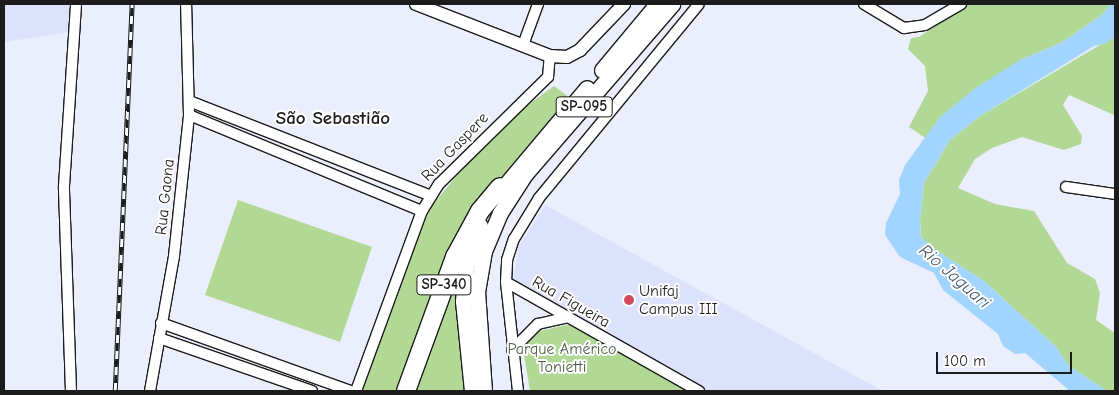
<!DOCTYPE html>
<html>
<head>
<meta charset="utf-8">
<style>
	body { margin:0 }
	#map { position:relative; width:1119px; height:395px; overflow:hidden; background:#ebeefd; font-family:"Comic Neue",sans-serif }
	div>[style] { position:absolute }
	[style*='--x'] { left:calc(var(--x)*1px); top:calc(var(--y)*1px); width:calc(var(--w)*1px); rotate:calc(var(--a)*1deg) }
	.built>* { inset:0; background:#dde2fc }
	.green>* { inset:0; background:#b1d995 }
	.water>* { inset:0; background:#a1d4ff }
	.roads { filter:drop-shadow(1px 0 #1c1c1c) drop-shadow(-1px 0 #1c1c1c) drop-shadow(0 1px #1c1c1c) drop-shadow(0 -1px #1c1c1c) }
	.minor>* { height:10px; margin:-5px; padding:0 5px; transform-origin:5px; border-radius:5px; background:#fff }
	.tertiary>* { height:12px; margin:-6px; padding:0 6px; transform-origin:6px; border-radius:6px; background:#fff }
	.primary>* { height:15px; margin:-7.5px; padding:0 7.5px; transform-origin:7.5px; border-radius:7.5px; background:#fff }
	.motorway>* { height:18px; margin:-9px; padding:0 9px; transform-origin:9px; border-radius:9px; background:#fff }
	.rail>* { height:4.5px; margin-top:-2.25px; transform-origin:0; background:repeating-linear-gradient(90deg,#fff 0 8px,#1c1c1c 0 16px); box-sizing:border-box; border-block:1px solid #1c1c1c }
	.dots>* { width:14px; height:14px; translate:-50% -50%; box-sizing:border-box; border:2px solid #fff; border-radius:50% }
	span { translate:-50% -50%; white-space:nowrap; text-align:center; line-height:1.15; -webkit-text-stroke:4px #fff; paint-order:stroke }
	.shield-label span { padding:1px 4px; background:#fff; border:1px solid; border-radius:4px; -webkit-text-stroke-width:0 }
	.shield-label { font-size:15px; color:#1c1c1c; font-weight:700 }
	.street-label { font-size:16px; color:#1c1c1c }
	.poi-label { font-size:16px; color:#1c1c1c }
	.left { translate:0 -50%; text-align:left }
	.park-label { font-size:16px; color:#505e46 }
	.water-label { font-size:18px; color:#4b5c6b; font-style:italic }
	.quarter-label { font-size:19px; color:#1c1c1c; font-weight:700 }
	.frame { position:absolute; inset:0; border:5px solid #1c1c1c; pointer-events:none }
	.scale { position:absolute; left:936px; top:352px; width:136px; height:22px; box-sizing:border-box; border:2px solid #1c1c1c; border-top:0; padding-left:6px; font-size:15px; line-height:18px; white-space:nowrap; color:#1c1c1c; -webkit-text-stroke:4px #fff; paint-order:stroke }
</style>
</head>
<body>
<div id="map">
	<div class="built">
		<i style="clip-path:polygon(4px 4px,72px 4px,70px 32px,4px 42px)"></i>
		<i style="clip-path:polygon(545px 205px,883px 391px,702px 391px,512px 283px,519px 246px)"></i>
	</div>
	<div class="green">
		<i style="clip-path:polygon(968px 4px,1111px 4px,1102px 15px,1061px 43px,1020px 60px,940px 117px,927px 139px,909px 127px,928px 91px,925px 66px,908px 49px,911px 38px,919px 37px)"></i>
		<i style="clip-path:polygon(1115px 36px,1114px 115px,1069px 95px,1063px 105px,1082px 136px,1081px 144px,1064px 150px,1022px 137px,992px 148px,975px 159px,958px 188px,995px 204px,1034px 211px,1067px 263px,1095px 279px,1100px 293px,1096px 320px,1115px 333px,1115px 391px,1107px 391px,1069px 366px,1056px 347px,984px 281px,934px 249px,921px 237px,920px 220px,924px 183px,950px 140px,980px 116px)"></i>
		<i style="clip-path:polygon(554px 86px,569px 97px,470px 214px,400px 391px,362px 391px,415px 241px,432px 206px,457px 175px,525px 107px)"></i>
		<i style="clip-path:polygon(238px 200px,372px 247px,340px 342px,205px 295px)"></i>
		<i style="clip-path:polygon(457px 278px,464px 391px,413px 391px)"></i>
		<i style="clip-path:polygon(571px 324px,693px 391px,530px 391px,524px 355px,527px 343px,539px 331px)"></i>
	</div>
	<div class="water">
		<i style="clip-path:polygon(1111px 4px,1115px 4px,1115px 36px,1107px 43px,1094px 46px,980px 116px,950px 140px,924px 183px,920px 220px,921px 237px,934px 249px,984px 281px,1056px 347px,1069px 366px,1107px 391px,1070px 391px,1025px 353px,1015px 354px,1003px 346px,998px 334px,943px 290px,934px 273px,900px 257px,885px 235px,886px 223px,900px 194px,899px 180px,905px 165px,940px 117px,974px 89px,1020px 60px,1061px 43px,1102px 15px)"></i>
	</div>
	<div class="roads">
		<div class="minor">
			<i style="--x:864;--y:4;--w:47;--a:31"></i>
			<i style="--x:904;--y:28;--w:21;--a:-8"></i>
			<i style="--x:925;--y:25;--w:42;--a:-30.3"></i>
			<i style="--x:523;--y:45;--w:44;--a:-69.9"></i>
			<i style="--x:189;--y:101;--w:260;--a:21.4"></i>
			<i style="--x:189;--y:115;--w:252;--a:22.4"></i>
			<i style="--x:1066;--y:187;--w:49;--a:8.1"></i>
			<i style="--x:506;--y:282;--w:222;--a:29.5"></i>
			<i style="--x:161;--y:323;--w:202;--a:19.7"></i>
			<i style="--x:159;--y:338;--w:162;--a:19.1"></i>
			<i style="--x:512;--y:350;--w:37;--a:-45"></i>
			<i style="--x:538;--y:324;--w:31;--a:-13"></i>
			<i style="--x:71;--y:391;--w:205;--a:-92"></i>
			<i style="--x:64;--y:186;--w:182;--a:-86.2"></i>
			<i style="--x:150;--y:391;--w:137;--a:-79.9"></i>
			<i style="--x:174;--y:256;--w:142;--a:-83.9"></i>
			<i style="--x:189;--y:115;--w:111;--a:-91.5"></i>
			<i style="--x:356;--y:391;--w:192;--a:-69.9"></i>
			<i style="--x:422;--y:211;--w:32;--a:-58"></i>
			<i style="--x:439;--y:184;--w:153;--a:-44.5"></i>
			<i style="--x:548;--y:77;--w:21;--a:-85"></i>
			<i style="--x:518;--y:391;--w:110;--a:-96.3"></i>
			<i style="--x:506;--y:282;--w:22;--a:-87"></i>
			<i style="--x:507;--y:260;--w:22;--a:-72"></i>
			<i style="--x:514;--y:239;--w:48;--a:-58.6"></i>
			<i style="--x:539;--y:198;--w:251;--a:-50.5"></i>
		</div>
		<div class="tertiary">
			<i style="--x:416;--y:4;--w:144;--a:21.2"></i>
			<i style="--x:550;--y:56;--w:17;--a:3"></i>
			<i style="--x:567;--y:57;--w:15;--a:-28"></i>
			<i style="--x:580;--y:50;--w:64;--a:-46.3"></i>
		</div>
		<div class="primary">
			<i style="--x:602;--y:70;--w:86;--a:-50.2"></i>
			<i style="--x:496;--y:196;--w:141;--a:-49.9"></i>
			<i style="--x:472;--y:391;--w:90;--a:-95.7"></i>
			<i style="--x:463;--y:301;--w:34;--a:-85"></i>
			<i style="--x:466;--y:267;--w:44;--a:-71.6"></i>
			<i style="--x:484;--y:391;--w:99;--a:-94"></i>
			<i style="--x:477;--y:292;--w:42;--a:-80.3"></i>
			<i style="--x:484;--y:251;--w:41;--a:-67.2"></i>
			<i style="--x:500;--y:213;--w:46;--a:-57.3"></i>
			<i style="--x:525;--y:174;--w:225;--a:-49.1"></i>
		</div>
		<div class="motorway">
			<i style="--x:406;--y:391;--w:143;--a:-69.9"></i>
			<i style="--x:455;--y:257;--w:52;--a:-61.5"></i>
			<i style="--x:480;--y:211;--w:31;--a:-50"></i>
		</div>
	</div>
	<div class="rail">
		<i style="--x:115;--y:391;--w:387;--a:-87.5"></i>
	</div>
	<div class="dots">
		<i style="left:629px;top:300px;background:#d1495b"></i>
	</div>
	<div class="shield-label">
		<span style="left:584px;top:107px">SP-095</span>
		<span style="left:444px;top:285px">SP-340</span>
	</div>
	<div class="street-label">
		<span style="left:455px;top:147px;rotate:-46deg">Rua Gaspere</span>
		<span style="left:165px;top:197px;rotate:-84deg">Rua Gaona</span>
		<span style="left:571px;top:302px;rotate:30deg">Rua Figueira</span>
	</div>
	<div class="poi-label">
		<span class="left" style="left:639px;top:300px">Unifaj<br>Campus III</span>
	</div>
	<div class="park-label">
		<span style="left:562px;top:358px">Parque Américo<br>Tonietti</span>
	</div>
	<div class="water-label">
		<span style="left:954px;top:277px;rotate:41deg">Rio Jaguari</span>
	</div>
	<div class="quarter-label">
		<span style="left:333px;top:119px">São Sebastião</span>
	</div>
	<div class="frame"></div>
	<div class="scale">100 m</div>
</div>
</body>
</html>
